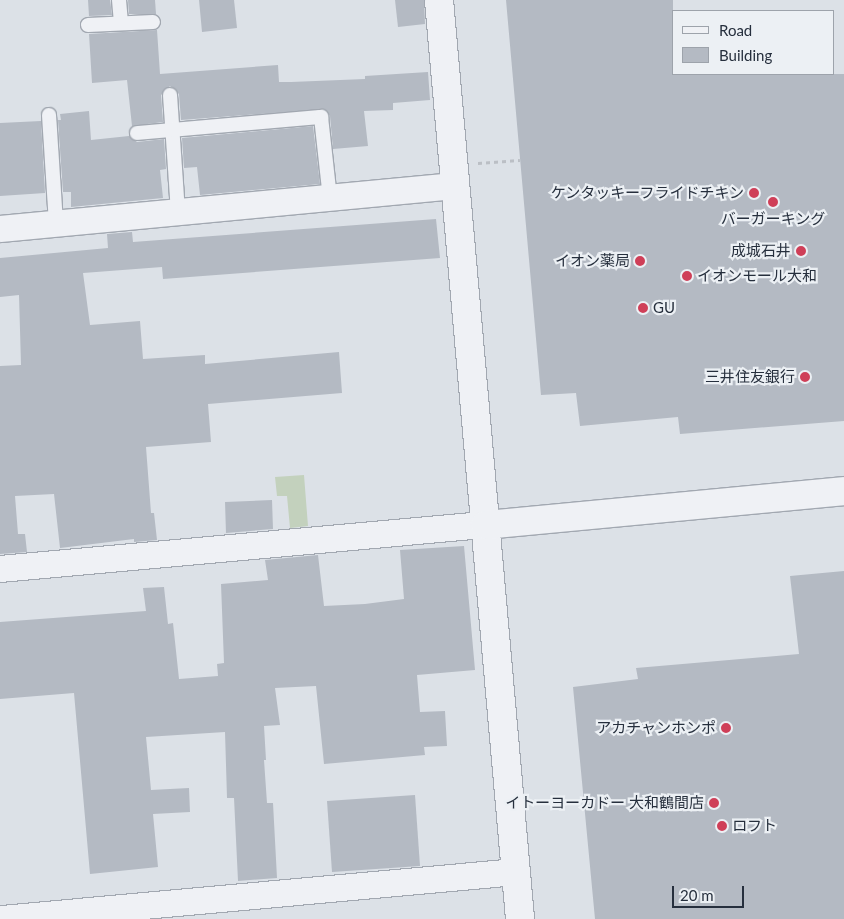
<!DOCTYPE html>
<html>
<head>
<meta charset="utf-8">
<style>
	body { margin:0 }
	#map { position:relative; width:844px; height:919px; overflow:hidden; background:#dce1e7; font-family:Lato,"Noto Sans JP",sans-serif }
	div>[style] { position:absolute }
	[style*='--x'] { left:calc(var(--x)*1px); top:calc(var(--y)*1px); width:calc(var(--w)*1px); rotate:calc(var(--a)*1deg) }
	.green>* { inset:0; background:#c3d1bd }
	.building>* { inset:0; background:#b4bac3 }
	.path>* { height:3px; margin-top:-1.5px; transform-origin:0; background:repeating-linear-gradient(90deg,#bbbfc5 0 4px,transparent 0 8px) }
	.roads { filter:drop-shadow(1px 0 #a2a8b1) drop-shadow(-1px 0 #a2a8b1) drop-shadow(0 1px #a2a8b1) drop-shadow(0 -1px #a2a8b1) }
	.service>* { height:14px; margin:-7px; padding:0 7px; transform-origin:7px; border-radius:7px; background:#eff1f5 }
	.minor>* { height:26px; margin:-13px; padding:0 13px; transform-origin:13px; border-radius:13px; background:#eff1f5 }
	.tertiary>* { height:28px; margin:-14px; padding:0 14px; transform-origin:14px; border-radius:14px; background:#eff1f5 }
	.dots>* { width:14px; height:14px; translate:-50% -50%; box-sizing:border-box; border:2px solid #ecf0f4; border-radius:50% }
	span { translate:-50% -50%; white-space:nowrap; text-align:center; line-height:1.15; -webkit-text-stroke:4.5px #ecf0f4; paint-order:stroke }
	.poi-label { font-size:15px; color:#262f3d }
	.right { translate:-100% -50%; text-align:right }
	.left { translate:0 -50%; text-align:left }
	.legend { position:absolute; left:672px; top:10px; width:162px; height:65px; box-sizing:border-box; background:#ecf0f4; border:1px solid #9da3ab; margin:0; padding:6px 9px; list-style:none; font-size:15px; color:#262f3d }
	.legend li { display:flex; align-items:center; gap:10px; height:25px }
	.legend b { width:25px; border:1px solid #9da3ab }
	.scale { position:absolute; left:672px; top:886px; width:72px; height:22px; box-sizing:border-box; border:2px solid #262f3d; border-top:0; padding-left:6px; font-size:15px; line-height:18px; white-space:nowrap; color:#262f3d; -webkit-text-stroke:4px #ecf0f4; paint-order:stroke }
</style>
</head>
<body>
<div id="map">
	<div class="green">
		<i style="clip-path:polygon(304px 475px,308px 526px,290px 528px,287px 496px,277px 496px,275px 477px)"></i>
	</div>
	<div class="building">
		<i style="clip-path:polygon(88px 0,110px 0,112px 15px,89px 16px)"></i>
		<i style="clip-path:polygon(128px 0,155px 0,156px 14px,129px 14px)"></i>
		<i style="clip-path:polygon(199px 0,234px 0,237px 28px,202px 32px)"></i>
		<i style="clip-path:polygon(395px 0,424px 0,425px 24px,398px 27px)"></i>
		<i style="clip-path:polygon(506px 0,673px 0,673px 74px,844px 74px,844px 421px,680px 434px,678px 417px,580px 426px,576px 393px,541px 395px)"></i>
		<i style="clip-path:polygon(157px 30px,160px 74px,278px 65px,279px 82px,291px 82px,365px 79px,365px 76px,428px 72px,430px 100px,393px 103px,393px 110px,364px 111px,368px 146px,333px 149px,330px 116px,324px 109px,181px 120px,179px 94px,170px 86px,161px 95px,163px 122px,132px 126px,127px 80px,92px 83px,89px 34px)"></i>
		<i style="clip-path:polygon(89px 111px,91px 140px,129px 136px,137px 142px,164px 139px,166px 169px,160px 170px,163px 198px,71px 207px,71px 192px,63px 192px,58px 120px,61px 120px,60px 114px)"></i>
		<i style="clip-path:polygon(41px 121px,45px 193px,0 196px,0 123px)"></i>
		<i style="clip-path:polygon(313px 126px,320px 184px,200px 195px,197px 167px,184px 168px,182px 138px)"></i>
		<i style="clip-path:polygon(436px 219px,440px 258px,163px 279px,162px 267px,83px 273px,90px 325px,140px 321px,143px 359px,205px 355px,205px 364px,339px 352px,342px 393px,208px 404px,211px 442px,146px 447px,151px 513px,154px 513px,157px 540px,134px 542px,134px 539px,60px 548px,54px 494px,15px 496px,18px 534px,25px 534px,27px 552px,0 554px,0 366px,21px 365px,19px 295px,0 297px,0 258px,108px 248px,107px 234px,132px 232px,133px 242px)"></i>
		<i style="clip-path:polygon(272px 500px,273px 529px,226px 533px,225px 502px)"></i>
		<i style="clip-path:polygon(464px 546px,475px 670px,417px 675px,420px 712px,445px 711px,447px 746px,424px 747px,425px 755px,324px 764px,316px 686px,275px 688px,280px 725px,264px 726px,266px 760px,264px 760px,267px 803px,273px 803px,277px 878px,238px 881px,234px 798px,227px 798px,225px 732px,146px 737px,151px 790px,189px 788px,190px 812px,153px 814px,158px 867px,90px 874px,74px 693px,0 699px,0 622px,146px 611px,143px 588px,164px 587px,168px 624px,173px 623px,179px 679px,218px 676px,217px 664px,224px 663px,221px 584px,268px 580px,265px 560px,318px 555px,324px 606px,365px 604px,404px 599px,400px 550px)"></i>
		<i style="clip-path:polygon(844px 571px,844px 919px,595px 919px,573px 687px,638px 679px,636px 668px,799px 654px,790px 576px)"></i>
		<i style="clip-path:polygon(415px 795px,420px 866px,332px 872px,327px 801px)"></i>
	</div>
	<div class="path">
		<i style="--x:478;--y:163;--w:42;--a:-4.1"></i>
	</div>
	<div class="roads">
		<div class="service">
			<i style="--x:119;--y:0;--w:23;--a:85"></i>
			<i style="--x:88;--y:25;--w:65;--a:-2.6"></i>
			<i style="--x:170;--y:95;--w:117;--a:86.1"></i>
			<i style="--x:49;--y:115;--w:108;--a:86.3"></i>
			<i style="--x:137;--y:133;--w:185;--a:-5"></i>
			<i style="--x:321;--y:117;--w:81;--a:83.7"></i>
		</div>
		<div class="minor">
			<i style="--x:0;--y:229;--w:457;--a:-5.4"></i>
			<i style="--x:0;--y:569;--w:487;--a:-5.2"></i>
			<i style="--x:2;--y:919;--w:516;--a:-5.22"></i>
		</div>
		<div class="tertiary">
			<i style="--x:439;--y:0;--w:923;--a:84.96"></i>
			<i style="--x:485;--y:525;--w:361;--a:-5.4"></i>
		</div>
	</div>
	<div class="dots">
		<i style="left:754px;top:193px;background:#cf3f58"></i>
		<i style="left:773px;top:202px;background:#cf3f58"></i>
		<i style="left:801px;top:251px;background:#cf3f58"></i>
		<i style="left:640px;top:261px;background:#cf3f58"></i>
		<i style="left:687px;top:276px;background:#cf3f58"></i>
		<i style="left:643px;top:308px;background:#cf3f58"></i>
		<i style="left:805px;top:377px;background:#cf3f58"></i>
		<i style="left:726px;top:728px;background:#cf3f58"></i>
		<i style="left:714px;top:803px;background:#cf3f58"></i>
		<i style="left:722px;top:826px;background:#cf3f58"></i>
	</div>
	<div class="poi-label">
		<span class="right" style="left:744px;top:193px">ケンタッキーフライドチキン</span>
		<span style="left:773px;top:219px">バーガーキング</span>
		<span class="right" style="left:791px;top:251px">成城石井</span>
		<span class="right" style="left:630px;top:261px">イオン薬局</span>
		<span class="left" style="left:697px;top:276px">イオンモール大和</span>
		<span class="left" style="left:653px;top:308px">GU</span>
		<span class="right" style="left:795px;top:377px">三井住友銀行</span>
		<span class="right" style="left:716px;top:728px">アカチャンホンポ</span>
		<span class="right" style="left:704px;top:803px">イトーヨーカドー 大和鶴間店</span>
		<span class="left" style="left:732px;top:826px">ロフト</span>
	</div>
	<ul class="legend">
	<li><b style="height:6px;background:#eff1f5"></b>Road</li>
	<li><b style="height:14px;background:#b4bac3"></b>Building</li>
	</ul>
	<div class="scale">20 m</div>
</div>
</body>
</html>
